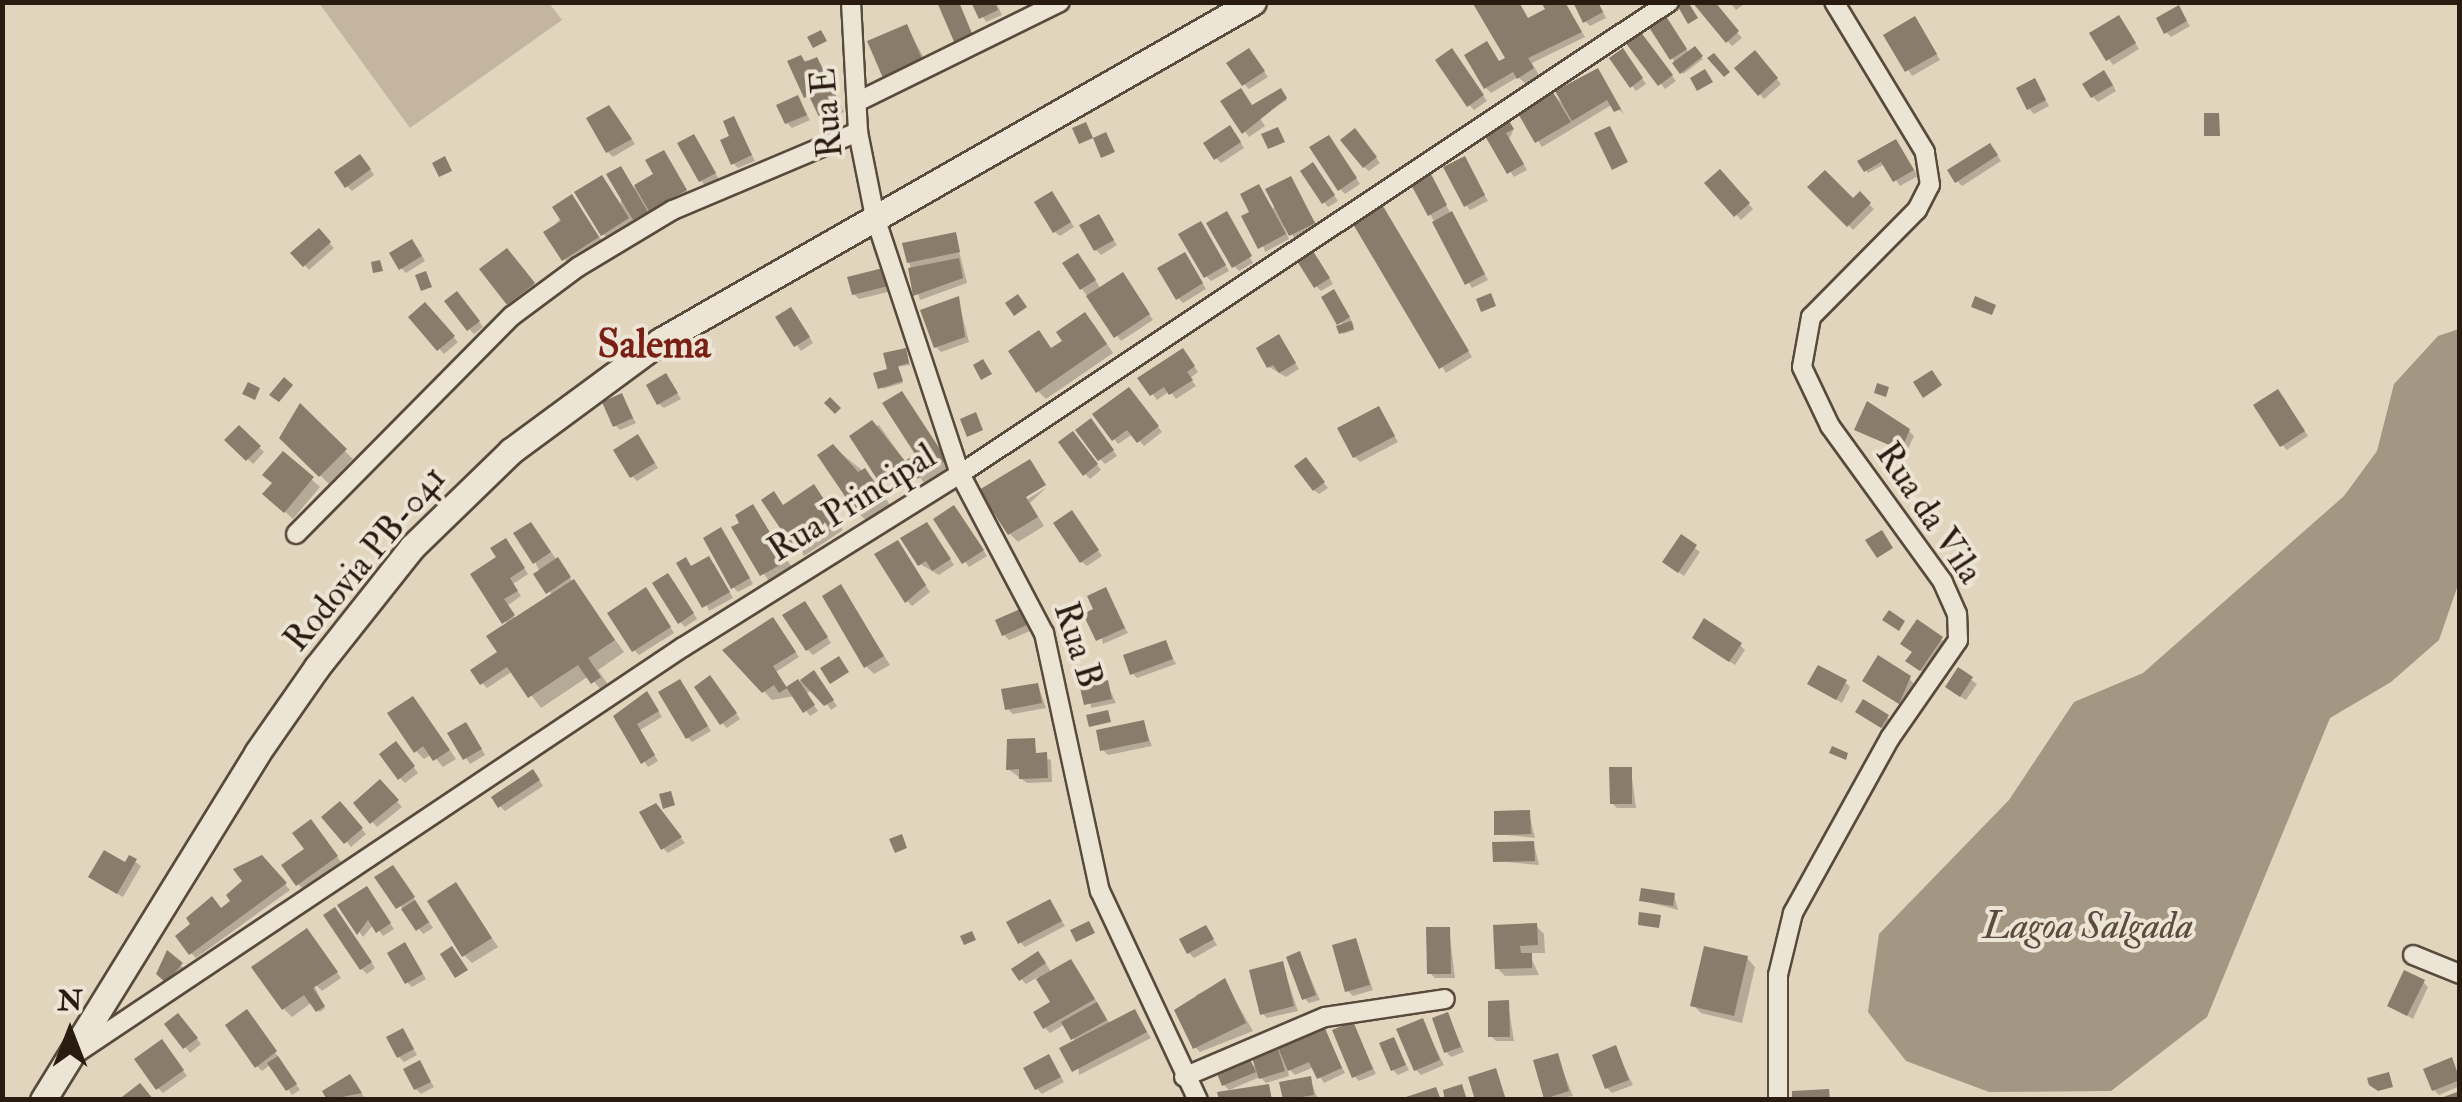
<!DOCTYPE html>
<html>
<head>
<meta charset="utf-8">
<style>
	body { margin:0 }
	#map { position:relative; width:2462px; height:1102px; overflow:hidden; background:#e2d5bd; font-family:"IM FELL Double Pica",serif }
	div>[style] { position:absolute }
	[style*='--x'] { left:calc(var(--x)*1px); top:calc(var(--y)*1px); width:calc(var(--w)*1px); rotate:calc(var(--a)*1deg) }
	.green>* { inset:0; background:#c3b5a0 }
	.water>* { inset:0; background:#a39683 }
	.shadow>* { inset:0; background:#0003 }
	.building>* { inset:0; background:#8a7c6a }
	.roads { filter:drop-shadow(2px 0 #584a3c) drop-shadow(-2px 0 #584a3c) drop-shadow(0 2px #584a3c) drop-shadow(0 -2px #584a3c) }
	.street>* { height:18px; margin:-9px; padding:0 9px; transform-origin:9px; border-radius:9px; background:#ece4d4 }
	.secondary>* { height:25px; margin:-12.5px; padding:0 12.5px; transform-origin:12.5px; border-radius:12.5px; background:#ece4d4 }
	span { translate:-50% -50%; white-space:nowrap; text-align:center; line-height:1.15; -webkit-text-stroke:8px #ece4d4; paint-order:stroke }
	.street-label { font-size:35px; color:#2a1b11 }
	.water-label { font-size:38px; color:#5a4c3f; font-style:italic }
	.quarter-label { font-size:40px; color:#7a1f14; font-weight:700 }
	.frame { position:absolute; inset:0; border:5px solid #2a1b11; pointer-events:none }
	.north { position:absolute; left:20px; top:982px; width:100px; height:100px; -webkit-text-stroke:8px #ece4d4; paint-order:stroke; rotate:0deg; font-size:28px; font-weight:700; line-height:40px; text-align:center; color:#2a1b11 }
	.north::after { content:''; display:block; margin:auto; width:35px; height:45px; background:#2a1b11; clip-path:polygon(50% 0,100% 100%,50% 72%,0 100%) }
</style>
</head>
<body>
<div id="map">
	<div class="green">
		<i style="clip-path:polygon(319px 3px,549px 3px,562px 20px,410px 128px)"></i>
	</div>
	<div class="water">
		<i style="clip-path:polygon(2459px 329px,2459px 582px,2439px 640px,2391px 682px,2330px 718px,2207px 1017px,2111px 1091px,1989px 1092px,1906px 1061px,1868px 1012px,1879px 934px,2009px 800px,2074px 702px,2143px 673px,2344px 496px,2377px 451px,2394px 384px,2438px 336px)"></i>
	</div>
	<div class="shadow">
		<i style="clip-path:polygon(974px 2px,996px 2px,1002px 15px,986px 22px)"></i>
		<i style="clip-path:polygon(1564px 2px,1585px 37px,1532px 63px,1540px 77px,1527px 85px,1518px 77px,1491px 93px,1486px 88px,1529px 20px)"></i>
		<i style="clip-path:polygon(1598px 2px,1606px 18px,1590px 26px,1585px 21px)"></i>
		<i style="clip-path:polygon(1712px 2px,1742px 38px,1732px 46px,1695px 3px)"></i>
		<i style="clip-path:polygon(1729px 2px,1747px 2px,1736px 10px)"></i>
		<i style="clip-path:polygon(2178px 8px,2190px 26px,2171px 37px,2166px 32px)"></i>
		<i style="clip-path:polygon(1666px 18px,1689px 53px,1695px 49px,1703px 59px,1683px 74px,1672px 58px)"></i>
		<i style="clip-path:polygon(2124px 23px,2139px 49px,2113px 65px,2092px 34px)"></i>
		<i style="clip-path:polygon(1919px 24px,1940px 60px,1912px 76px,1887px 36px)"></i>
		<i style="clip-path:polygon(907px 27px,930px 69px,894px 85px,870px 43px)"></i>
		<i style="clip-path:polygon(1642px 35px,1676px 81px,1665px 89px,1626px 39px)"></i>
		<i style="clip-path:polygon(1755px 54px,1781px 84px,1764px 99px,1738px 68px)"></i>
		<i style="clip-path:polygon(1253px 56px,1268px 77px,1249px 89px,1244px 84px)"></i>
		<i style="clip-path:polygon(1457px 57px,1487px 101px,1474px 110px,1469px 105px)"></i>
		<i style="clip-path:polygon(1627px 57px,1646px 84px,1636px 91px,1632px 86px)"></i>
		<i style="clip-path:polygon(816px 59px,844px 112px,826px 120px,791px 63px)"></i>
		<i style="clip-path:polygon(1598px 71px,1624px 114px,1613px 104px,1542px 147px,1519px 111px,1551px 92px,1562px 103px,1558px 93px)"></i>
		<i style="clip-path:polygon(2109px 78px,2116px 91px,2098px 102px,2093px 97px)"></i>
		<i style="clip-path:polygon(2035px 81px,2049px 106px,2034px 114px,2029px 109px)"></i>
		<i style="clip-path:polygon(1281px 91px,1287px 100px,1259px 117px,1265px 126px,1249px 137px,1224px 102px,1253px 108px)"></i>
		<i style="clip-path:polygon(797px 98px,810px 120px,792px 128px,787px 123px)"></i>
		<i style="clip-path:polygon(614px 113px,635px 144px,613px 157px,608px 152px)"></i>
		<i style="clip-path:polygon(734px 119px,755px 161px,738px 168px,733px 163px)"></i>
		<i style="clip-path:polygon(1514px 129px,1509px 139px,1527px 170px,1514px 177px,1488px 137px)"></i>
		<i style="clip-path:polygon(1235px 133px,1244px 148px,1221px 163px,1216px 158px)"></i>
		<i style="clip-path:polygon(1360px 136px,1380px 163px,1369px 171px,1364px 167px)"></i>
		<i style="clip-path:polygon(694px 137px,719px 179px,706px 186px,701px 181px)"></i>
		<i style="clip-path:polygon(1333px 143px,1360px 184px,1345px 194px,1340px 189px)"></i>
		<i style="clip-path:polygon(1900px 147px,1918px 176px,1900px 186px,1885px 164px,1868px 173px,1861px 162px)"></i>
		<i style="clip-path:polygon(1995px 151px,2001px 161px,1962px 186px,1957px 181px)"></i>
		<i style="clip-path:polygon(664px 153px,690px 196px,640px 224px,630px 214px,636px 227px,611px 242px,603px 234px,602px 178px,621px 204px,621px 169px,634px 188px,656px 175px)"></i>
		<i style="clip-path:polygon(1464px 159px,1488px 201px,1470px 210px,1466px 205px)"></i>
		<i style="clip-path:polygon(365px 162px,374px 175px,352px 191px,347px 186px)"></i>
		<i style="clip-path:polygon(1317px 170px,1338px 201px,1328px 207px,1324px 202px)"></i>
		<i style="clip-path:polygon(1720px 172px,1753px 209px,1741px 220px,1708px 183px)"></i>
		<i style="clip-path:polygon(1428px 173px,1488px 280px,1472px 288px,1430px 214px)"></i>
		<i style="clip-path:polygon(1290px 179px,1318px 228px,1296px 239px,1284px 227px,1289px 239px,1265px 252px,1253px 213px,1259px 187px,1273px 209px)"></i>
		<i style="clip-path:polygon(1811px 187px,1853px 202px,1860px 195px,1874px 209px,1853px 230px)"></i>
		<i style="clip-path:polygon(1057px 200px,1074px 227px,1060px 236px,1055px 232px)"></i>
		<i style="clip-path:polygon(576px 202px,603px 242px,569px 265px,547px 233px)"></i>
		<i style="clip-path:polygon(1383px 209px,1472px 357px,1446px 373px,1357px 225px)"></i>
		<i style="clip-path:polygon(1099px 217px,1117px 245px,1101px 255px,1096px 250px)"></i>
		<i style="clip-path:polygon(1227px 217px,1253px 263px,1239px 271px,1234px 266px)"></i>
		<i style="clip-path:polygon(1201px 224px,1229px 271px,1211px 281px,1206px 276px)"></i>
		<i style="clip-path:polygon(318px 231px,334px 248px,309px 270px,294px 253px)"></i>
		<i style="clip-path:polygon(955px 235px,967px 283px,920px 300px,909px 262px)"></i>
		<i style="clip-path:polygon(417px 247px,425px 261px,406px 273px,401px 268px)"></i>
		<i style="clip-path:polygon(512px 256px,538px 289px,514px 308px,509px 303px)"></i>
		<i style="clip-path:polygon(1318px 259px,1333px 284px,1321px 291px,1316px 286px)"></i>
		<i style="clip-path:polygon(1189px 260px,1206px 289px,1183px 303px,1178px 298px)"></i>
		<i style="clip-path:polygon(1083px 261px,1101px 289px,1127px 280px,1153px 320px,1121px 341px,1082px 289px)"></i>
		<i style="clip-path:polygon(883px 271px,892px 291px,859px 299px,854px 294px)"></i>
		<i style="clip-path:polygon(1338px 297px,1353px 323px,1354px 330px,1343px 334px)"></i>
		<i style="clip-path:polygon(462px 299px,483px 327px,474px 334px,469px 329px)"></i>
		<i style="clip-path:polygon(958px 299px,969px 342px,941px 352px,936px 347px)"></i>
		<i style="clip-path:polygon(425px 305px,458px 342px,444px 354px,411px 317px)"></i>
		<i style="clip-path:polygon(796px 315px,813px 343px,801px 351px,778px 318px)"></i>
		<i style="clip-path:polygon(1093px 323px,1113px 353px,1046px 399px,1038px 391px,1052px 350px)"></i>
		<i style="clip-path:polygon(1283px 342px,1299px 369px,1286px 377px,1269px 367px)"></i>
		<i style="clip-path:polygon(907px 353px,910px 365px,898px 367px,903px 383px,882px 389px)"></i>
		<i style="clip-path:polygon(1187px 356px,1198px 372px,1190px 378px,1196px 386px,1176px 399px,1170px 391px,1157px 400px,1141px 379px)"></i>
		<i style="clip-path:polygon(666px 376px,681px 399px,664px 408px,659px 404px)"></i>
		<i style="clip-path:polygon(1134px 395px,1162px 432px,1144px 446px,1133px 434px,1118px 444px,1114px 439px)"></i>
		<i style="clip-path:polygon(621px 396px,636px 423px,620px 430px,615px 425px)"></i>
		<i style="clip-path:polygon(2283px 397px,2308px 436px,2287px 450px,2282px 445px)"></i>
		<i style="clip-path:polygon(906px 399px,950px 466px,924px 483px,911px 465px,884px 482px,852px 437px,879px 425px,906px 463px,918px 455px)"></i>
		<i style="clip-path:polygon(300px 407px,353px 459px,329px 484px,283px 438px)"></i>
		<i style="clip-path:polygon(1379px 409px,1398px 442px,1360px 462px,1355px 457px)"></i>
		<i style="clip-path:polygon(1096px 426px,1117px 456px,1105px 464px,1100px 459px)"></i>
		<i style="clip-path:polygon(239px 428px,264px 452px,253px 464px,227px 440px)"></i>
		<i style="clip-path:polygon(1857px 429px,1909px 431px,1914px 436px,1906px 453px)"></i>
		<i style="clip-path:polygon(1078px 439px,1101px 470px,1090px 479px,1085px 474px)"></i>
		<i style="clip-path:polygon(642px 443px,658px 468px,637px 481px,632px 476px)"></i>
		<i style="clip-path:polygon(833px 447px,873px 479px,890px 505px,867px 521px,858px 513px)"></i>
		<i style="clip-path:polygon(283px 454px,320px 487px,293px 519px,274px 502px)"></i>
		<i style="clip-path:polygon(1310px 466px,1328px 488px,1319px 494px,1314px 490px)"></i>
		<i style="clip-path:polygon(1047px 487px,1030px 503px,1044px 526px,1018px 542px,1010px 534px,1026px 494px,1026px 500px)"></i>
		<i style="clip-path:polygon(818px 493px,843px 530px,804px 556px,784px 507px)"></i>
		<i style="clip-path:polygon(753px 507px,793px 569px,770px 583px,735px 528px)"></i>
		<i style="clip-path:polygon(959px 513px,987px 556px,969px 567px,936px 519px)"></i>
		<i style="clip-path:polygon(1076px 518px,1102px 556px,1087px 566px,1082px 562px)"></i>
		<i style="clip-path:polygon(535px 530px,624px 652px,598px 670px,611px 689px,604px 693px,589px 676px,541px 708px,513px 671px,487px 688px,482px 683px,496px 656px,510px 667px,508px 625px,473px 575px,510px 546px,528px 574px,513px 584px,521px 596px,507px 606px,516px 620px,552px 596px,535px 562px)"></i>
		<i style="clip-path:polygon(931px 530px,954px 565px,939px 575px,920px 564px)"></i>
		<i style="clip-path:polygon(726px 535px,753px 584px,738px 592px,733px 587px)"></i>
		<i style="clip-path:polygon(1682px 538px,1700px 552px,1684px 576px,1670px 566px)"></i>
		<i style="clip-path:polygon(902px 548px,930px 592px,912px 606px,907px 601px)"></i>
		<i style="clip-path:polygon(714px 564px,733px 598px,709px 611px,692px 569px)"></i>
		<i style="clip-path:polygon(673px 581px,697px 619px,685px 627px,680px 622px)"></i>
		<i style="clip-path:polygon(841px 588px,890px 665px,874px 674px,866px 666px)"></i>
		<i style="clip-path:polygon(1105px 590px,1128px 633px,1103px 644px,1096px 610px)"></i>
		<i style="clip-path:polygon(650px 595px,674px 633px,639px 655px,634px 650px)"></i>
		<i style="clip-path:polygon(809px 609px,831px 643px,813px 655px,808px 650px)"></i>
		<i style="clip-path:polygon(1019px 612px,1030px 631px,1009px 640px,1004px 635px)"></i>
		<i style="clip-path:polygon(777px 625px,799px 657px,776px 672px,788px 689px,814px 673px,837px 706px,831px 710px,815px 688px,806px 694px,818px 711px,810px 716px,795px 696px,772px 700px,726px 650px)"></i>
		<i style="clip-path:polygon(1941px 639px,1946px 644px,1926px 674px,1914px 666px,1914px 653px)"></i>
		<i style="clip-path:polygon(1700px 642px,1740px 645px,1745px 650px,1735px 665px)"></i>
		<i style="clip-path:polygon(1165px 643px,1176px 664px,1137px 678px,1132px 673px)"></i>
		<i style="clip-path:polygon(1959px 671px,1977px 684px,1966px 700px,1953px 692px)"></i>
		<i style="clip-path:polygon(1909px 678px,1914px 684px,1904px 707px,1870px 685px)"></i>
		<i style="clip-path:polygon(1089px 679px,1107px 683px,1116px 703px,1091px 708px)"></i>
		<i style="clip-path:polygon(1845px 682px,1850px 687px,1842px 703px,1810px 684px)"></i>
		<i style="clip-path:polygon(715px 683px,740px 719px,727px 728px,722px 723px)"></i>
		<i style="clip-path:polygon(1038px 685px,1046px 708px,1013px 714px,1008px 709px)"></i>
		<i style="clip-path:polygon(685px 687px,711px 731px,692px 742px,688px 738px)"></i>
		<i style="clip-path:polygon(651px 699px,662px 717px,640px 730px,658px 761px,648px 767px,616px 717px)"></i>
		<i style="clip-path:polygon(420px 707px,456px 759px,443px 767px,432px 754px,424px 759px,416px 751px)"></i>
		<i style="clip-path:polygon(1864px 716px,1887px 717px,1892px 722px,1887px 731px)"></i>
		<i style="clip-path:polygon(1143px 723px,1152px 746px,1108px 755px,1103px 750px)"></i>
		<i style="clip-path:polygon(470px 730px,485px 755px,470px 764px,450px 733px)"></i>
		<i style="clip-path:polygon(1034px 740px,1036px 755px,1051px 760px,1052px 782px,1027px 783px,1008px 769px)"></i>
		<i style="clip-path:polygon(400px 749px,418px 773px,405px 783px,400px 778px)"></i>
		<i style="clip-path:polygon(1631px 770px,1636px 808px,1617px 808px,1612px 803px)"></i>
		<i style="clip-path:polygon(538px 778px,543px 786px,505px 811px,500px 806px)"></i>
		<i style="clip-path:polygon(380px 782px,402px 807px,377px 827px,356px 803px)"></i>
		<i style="clip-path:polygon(340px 804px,366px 834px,351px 847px,325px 817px)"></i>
		<i style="clip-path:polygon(660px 811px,685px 843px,668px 853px,663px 848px)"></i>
		<i style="clip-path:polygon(1529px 813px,1535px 838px,1497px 834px)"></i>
		<i style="clip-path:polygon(316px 827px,341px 862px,303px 889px,298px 884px)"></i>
		<i style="clip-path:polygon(1534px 844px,1539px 865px,1495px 861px)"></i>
		<i style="clip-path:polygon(130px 858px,141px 866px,123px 897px,96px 882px)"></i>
		<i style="clip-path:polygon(262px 858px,290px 890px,196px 958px,191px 953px)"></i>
		<i style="clip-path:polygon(398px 873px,433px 928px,423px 934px,378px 878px)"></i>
		<i style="clip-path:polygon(456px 885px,498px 947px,472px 963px,464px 955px)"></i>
		<i style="clip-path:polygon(371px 894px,394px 929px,383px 936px,374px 924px,363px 937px,341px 906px)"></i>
		<i style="clip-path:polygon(1674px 895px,1678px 910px,1641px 900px)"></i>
		<i style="clip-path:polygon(1050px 902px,1065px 926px,1025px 947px,1020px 942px)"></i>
		<i style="clip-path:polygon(340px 915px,375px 968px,367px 974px,362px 969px)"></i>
		<i style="clip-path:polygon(1536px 926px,1544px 934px,1545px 953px,1529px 953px,1539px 975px,1505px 976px,1497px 968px)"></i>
		<i style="clip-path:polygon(1206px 928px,1217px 945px,1194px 958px,1189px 953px)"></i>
		<i style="clip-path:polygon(1449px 929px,1455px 978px,1435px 978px,1430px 973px)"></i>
		<i style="clip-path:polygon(312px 936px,341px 978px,322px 991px,312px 981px,325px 1008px,320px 1012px,311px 1003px,292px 1017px,284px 1009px)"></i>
		<i style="clip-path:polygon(1356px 940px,1373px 990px,1353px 996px,1348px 991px)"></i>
		<i style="clip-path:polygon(409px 950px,426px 979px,412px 987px,407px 982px)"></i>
		<i style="clip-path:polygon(168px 954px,186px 970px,172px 986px,159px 973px)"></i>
		<i style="clip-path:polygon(1300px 954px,1320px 1000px,1309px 1003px,1304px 998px)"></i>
		<i style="clip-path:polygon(1747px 958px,1755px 967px,1742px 1023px,1701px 1013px,1693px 1005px)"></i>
		<i style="clip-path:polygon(1043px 959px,1052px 973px,1076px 967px,1110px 1024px,1134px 1012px,1151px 1038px,1079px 1075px,1076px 1042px,1065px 1024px,1050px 1033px,1045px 1028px,1054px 1003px,1038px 977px,1026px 984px,1021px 979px)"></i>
		<i style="clip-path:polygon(1282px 964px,1298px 1011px,1267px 1018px,1262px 1013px)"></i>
		<i style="clip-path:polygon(1224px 981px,1253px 1031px,1200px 1052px,1195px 1047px,1203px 1010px,1196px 995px)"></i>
		<i style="clip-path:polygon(2423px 982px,2428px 987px,2413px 1019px,2390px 1005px)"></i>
		<i style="clip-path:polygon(1508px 1003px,1514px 1041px,1496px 1041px,1491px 1036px)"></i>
		<i style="clip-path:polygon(1448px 1015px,1464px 1052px,1451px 1057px,1446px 1052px)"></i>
		<i style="clip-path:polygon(252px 1017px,300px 1090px,292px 1095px,271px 1064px,262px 1071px,257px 1066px)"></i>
		<i style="clip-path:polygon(183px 1021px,201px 1044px,190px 1053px,167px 1024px)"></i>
		<i style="clip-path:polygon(1422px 1021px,1444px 1065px,1421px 1075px,1416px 1070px)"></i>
		<i style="clip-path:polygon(1352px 1024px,1376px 1074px,1359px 1081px,1354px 1076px)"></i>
		<i style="clip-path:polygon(1323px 1029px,1345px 1073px,1324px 1083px,1314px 1067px,1295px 1075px,1287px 1067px,1289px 1076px,1266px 1083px,1260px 1077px,1229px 1090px,1224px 1085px,1248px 1060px,1258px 1070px,1254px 1056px)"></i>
		<i style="clip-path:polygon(403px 1031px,417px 1055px,404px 1062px,399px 1057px)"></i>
		<i style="clip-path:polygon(1393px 1040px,1409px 1070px,1398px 1075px,1393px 1070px)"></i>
		<i style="clip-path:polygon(166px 1047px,187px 1076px,163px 1093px,158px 1088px)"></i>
		<i style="clip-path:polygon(1615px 1048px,1633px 1085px,1612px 1093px,1607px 1088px)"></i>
		<i style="clip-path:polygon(1557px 1056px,1573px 1096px,1548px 1100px,1546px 1098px)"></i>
		<i style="clip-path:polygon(1049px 1057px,1064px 1082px,1042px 1094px,1037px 1089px)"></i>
		<i style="clip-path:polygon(2451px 1060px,2460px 1086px,2439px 1095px,2434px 1090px)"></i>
		<i style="clip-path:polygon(420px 1064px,434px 1087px,421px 1094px,416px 1089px)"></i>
		<i style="clip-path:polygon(1310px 1079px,1318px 1100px,1285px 1100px)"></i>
		<i style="clip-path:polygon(355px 1082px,365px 1099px,330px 1100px,326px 1092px)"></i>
	</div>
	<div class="building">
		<i style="clip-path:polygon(937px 2px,959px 2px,973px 36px,955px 44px)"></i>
		<i style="clip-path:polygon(971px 2px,995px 2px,998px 10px,979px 19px)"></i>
		<i style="clip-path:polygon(1472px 2px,1519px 2px,1528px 18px,1545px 9px,1541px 2px,1565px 2px,1582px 32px,1528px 58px,1534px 68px,1517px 79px,1513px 72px,1484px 89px,1464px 55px,1487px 41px,1499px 61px,1505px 58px)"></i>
		<i style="clip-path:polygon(1573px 2px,1598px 2px,1603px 12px,1583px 23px)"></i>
		<i style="clip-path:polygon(1688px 2px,1698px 18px,1688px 24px,1677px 5px)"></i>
		<i style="clip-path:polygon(1692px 2px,1715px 2px,1739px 31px,1726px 43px)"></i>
		<i style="clip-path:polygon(2179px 5px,2187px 21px,2164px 34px,2156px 18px)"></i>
		<i style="clip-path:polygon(1662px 10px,1687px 49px,1670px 60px,1645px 21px)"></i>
		<i style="clip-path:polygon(2119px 15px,2136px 43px,2106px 61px,2089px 33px)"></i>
		<i style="clip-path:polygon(1915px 16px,1937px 54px,1905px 72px,1883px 35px)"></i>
		<i style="clip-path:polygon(907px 24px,923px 61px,883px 78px,867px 41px)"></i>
		<i style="clip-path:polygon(1637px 27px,1673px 75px,1658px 86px,1622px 38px)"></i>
		<i style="clip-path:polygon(821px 30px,827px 41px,813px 48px,807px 37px)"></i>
		<i style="clip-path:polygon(1695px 46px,1703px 56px,1680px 74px,1672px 63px)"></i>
		<i style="clip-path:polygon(1249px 48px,1265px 71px,1242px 86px,1226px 63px)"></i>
		<i style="clip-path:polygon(1452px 48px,1484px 95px,1467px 107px,1435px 60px)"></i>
		<i style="clip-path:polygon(1623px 48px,1643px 78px,1630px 88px,1609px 58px)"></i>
		<i style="clip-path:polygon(1755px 50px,1778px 78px,1758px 96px,1734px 68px)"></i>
		<i style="clip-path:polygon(1714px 53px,1730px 72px,1724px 77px,1707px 58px)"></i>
		<i style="clip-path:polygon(801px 55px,805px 62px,817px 57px,841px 106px,819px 117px,809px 96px,804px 98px,787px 61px)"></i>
		<i style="clip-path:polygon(1598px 68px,1621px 109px,1614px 112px,1607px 100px,1572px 121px,1555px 91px)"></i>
		<i style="clip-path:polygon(1705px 69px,1713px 82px,1697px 91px,1690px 78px)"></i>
		<i style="clip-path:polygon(2104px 70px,2113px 85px,2091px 98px,2082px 84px)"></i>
		<i style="clip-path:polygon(2035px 78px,2046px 100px,2027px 110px,2016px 88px)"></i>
		<i style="clip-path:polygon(1241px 88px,1252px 105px,1281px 88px,1287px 98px,1242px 134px,1220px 101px)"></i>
		<i style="clip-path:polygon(1551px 89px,1571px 122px,1535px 143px,1516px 110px)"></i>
		<i style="clip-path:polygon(798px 95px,807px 115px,785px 124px,776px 105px)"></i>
		<i style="clip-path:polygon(609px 105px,632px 139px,606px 153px,586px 118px)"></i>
		<i style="clip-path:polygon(2204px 113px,2219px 113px,2220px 136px,2204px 136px)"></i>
		<i style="clip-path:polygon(734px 116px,752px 155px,731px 165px,720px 140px,729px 136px,723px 121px)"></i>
		<i style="clip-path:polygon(1509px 121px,1514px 129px,1506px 133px,1524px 164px,1507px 174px,1485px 136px)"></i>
		<i style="clip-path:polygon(1086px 122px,1093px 138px,1079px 144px,1072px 128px)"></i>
		<i style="clip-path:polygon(1230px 125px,1241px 142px,1214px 160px,1203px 143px)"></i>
		<i style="clip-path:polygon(1610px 126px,1628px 162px,1612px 170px,1594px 133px)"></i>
		<i style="clip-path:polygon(1278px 127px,1285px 142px,1268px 149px,1261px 134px)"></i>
		<i style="clip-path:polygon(1355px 128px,1377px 157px,1363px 168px,1340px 140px)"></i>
		<i style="clip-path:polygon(1106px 132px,1115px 152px,1101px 158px,1093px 138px)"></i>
		<i style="clip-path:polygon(694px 134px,716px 173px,699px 182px,677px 143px)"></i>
		<i style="clip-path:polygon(1329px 135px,1357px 178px,1338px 191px,1309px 147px)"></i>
		<i style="clip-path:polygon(1896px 139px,1914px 170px,1893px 182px,1881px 162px,1864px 172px,1857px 161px)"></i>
		<i style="clip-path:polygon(1990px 143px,1998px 155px,1955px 183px,1947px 170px)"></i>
		<i style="clip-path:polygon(664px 150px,687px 190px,649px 211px,634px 185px,653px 174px,645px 160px)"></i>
		<i style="clip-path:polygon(360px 154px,371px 169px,345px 188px,334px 172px)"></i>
		<i style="clip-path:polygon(445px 156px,452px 171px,439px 177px,432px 163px)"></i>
		<i style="clip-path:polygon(1465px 156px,1485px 195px,1464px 207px,1443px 167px)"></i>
		<i style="clip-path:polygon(1313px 162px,1335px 195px,1322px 204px,1300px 171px)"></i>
		<i style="clip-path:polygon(621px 166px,648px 212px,633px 220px,606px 174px)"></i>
		<i style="clip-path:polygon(1720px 169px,1750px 203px,1734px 217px,1704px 183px)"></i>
		<i style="clip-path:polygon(1429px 170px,1447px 205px,1428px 216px,1409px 181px)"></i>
		<i style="clip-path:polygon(1825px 170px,1853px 198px,1860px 191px,1871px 203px,1847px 227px,1807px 187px)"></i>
		<i style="clip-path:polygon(602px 175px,629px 218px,601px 236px,574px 192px)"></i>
		<i style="clip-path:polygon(1291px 176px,1315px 223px,1289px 236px,1265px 189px)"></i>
		<i style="clip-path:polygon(1259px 184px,1286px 234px,1258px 249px,1241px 216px,1249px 212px,1240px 194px)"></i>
		<i style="clip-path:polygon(1052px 191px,1071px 222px,1053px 233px,1034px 202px)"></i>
		<i style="clip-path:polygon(572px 194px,599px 237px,562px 261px,543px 232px,561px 221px,552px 207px)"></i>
		<i style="clip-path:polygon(1383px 206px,1469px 351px,1439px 369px,1353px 224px)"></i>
		<i style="clip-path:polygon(1227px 211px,1252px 256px,1232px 268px,1206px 223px)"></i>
		<i style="clip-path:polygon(1452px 211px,1485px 274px,1465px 285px,1432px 222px)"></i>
		<i style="clip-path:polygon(1099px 214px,1114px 240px,1094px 251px,1079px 225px)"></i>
		<i style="clip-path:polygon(1201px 221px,1226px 265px,1204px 278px,1178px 234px)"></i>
		<i style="clip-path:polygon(319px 228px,331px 242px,303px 267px,290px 253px)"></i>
		<i style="clip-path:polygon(956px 232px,960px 252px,907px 263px,902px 243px)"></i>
		<i style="clip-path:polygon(412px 239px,422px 256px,399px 270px,389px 253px)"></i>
		<i style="clip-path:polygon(507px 248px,535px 283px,507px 305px,479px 269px)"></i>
		<i style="clip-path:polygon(1313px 251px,1330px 278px,1314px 288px,1297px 261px)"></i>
		<i style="clip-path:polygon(1185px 252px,1203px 283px,1176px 300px,1157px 268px)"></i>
		<i style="clip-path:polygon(1078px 253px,1096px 280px,1080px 290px,1062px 263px)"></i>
		<i style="clip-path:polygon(959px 258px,963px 278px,913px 296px,908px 268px)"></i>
		<i style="clip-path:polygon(380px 260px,383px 271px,373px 273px,371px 262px)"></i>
		<i style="clip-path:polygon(883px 268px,888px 286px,852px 295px,847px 277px)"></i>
		<i style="clip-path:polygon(426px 271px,432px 287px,421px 291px,415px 275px)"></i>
		<i style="clip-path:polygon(1123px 272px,1150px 314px,1114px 338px,1086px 296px)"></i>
		<i style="clip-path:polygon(1334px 289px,1350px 317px,1337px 325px,1321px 297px)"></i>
		<i style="clip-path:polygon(457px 291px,480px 321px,467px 331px,444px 301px)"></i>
		<i style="clip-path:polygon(1491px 293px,1496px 306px,1481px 312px,1476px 299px)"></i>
		<i style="clip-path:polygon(1018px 294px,1027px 307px,1014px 316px,1005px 303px)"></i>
		<i style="clip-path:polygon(959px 296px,965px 337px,934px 348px,920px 310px)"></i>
		<i style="clip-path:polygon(1975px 296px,1996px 305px,1992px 315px,1971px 307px)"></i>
		<i style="clip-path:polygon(425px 302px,455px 336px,437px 351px,408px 317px)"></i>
		<i style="clip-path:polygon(791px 307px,810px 337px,794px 347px,775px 317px)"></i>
		<i style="clip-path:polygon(1085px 312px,1107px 344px,1036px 393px,1008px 351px,1039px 330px,1051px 348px,1062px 341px,1056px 332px)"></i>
		<i style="clip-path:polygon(1351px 321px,1354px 329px,1339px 334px,1336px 326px)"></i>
		<i style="clip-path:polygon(1279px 334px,1296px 363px,1279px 373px,1273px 365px,1267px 368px,1256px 348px)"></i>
		<i style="clip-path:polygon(906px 348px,909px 363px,898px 366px,903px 381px,878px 389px,873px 373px,887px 369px,883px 353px)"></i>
		<i style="clip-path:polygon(1183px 348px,1195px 366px,1187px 372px,1193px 380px,1169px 395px,1164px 387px,1150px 396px,1137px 378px)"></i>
		<i style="clip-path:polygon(983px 359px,992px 374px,981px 380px,973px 365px)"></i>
		<i style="clip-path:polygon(1932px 370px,1942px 385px,1923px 398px,1913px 382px)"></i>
		<i style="clip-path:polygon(666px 373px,678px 393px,657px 405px,646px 385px)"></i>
		<i style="clip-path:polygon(284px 377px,293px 385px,279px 402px,269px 395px)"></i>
		<i style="clip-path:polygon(248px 382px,260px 388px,255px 400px,242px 394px)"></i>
		<i style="clip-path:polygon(1877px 383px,1889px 387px,1886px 397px,1874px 393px)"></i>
		<i style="clip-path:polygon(1129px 387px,1159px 426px,1137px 443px,1127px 430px,1112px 441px,1092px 414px)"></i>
		<i style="clip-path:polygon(2278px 389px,2305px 431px,2280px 447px,2253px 405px)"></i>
		<i style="clip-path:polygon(902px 391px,947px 460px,917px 479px,905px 461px,915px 454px,882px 403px)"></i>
		<i style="clip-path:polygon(622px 393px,633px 418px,613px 427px,602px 402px)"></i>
		<i style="clip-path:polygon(830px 397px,841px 408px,835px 414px,824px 403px)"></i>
		<i style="clip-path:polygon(1867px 401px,1910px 429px,1901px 450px,1854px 430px)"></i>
		<i style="clip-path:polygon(300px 403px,347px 449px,319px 477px,279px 438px)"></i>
		<i style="clip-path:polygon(1379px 406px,1395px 436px,1353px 458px,1337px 428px)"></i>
		<i style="clip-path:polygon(976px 412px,983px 430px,967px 437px,960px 419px)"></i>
		<i style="clip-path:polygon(1091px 418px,1114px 450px,1098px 461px,1075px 430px)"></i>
		<i style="clip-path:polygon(872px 420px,905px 461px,877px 479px,849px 436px)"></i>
		<i style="clip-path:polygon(239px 425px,261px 446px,246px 461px,224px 440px)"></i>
		<i style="clip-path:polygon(1073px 431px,1098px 464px,1083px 476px,1058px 442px)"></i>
		<i style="clip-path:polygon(638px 434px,655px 463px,630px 478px,613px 450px)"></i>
		<i style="clip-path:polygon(833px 444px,858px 472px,865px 468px,884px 496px,857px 514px,817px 455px)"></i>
		<i style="clip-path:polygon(283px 451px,314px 477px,284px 513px,262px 494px,272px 483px,262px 475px)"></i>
		<i style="clip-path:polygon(1306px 457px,1325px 482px,1313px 491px,1294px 466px)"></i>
		<i style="clip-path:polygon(1030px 459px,1046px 485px,1026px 497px,1038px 517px,1008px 535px,979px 490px)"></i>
		<i style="clip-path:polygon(814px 484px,840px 524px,797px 553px,761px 500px,774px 491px,783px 505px)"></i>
		<i style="clip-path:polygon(753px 504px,787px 561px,760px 576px,731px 527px,739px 523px,735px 515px)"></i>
		<i style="clip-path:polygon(954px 505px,984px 550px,962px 564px,933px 519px)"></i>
		<i style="clip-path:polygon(1072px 510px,1099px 550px,1080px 563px,1053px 523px)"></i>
		<i style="clip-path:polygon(531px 522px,551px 552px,533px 564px,513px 533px)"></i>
		<i style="clip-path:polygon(927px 522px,951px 559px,932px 571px,926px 561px,918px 566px,900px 538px)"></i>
		<i style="clip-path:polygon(721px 527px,750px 578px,731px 589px,703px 538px)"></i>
		<i style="clip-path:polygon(1882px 530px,1893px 548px,1877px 558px,1865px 540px)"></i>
		<i style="clip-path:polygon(1681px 534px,1697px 545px,1678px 573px,1662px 562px)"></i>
		<i style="clip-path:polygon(506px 538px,525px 568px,510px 578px,518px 591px,504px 599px,515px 615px,502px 624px,470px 574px,496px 557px,490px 548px)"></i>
		<i style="clip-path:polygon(898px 540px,926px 585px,905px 603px,874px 554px)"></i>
		<i style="clip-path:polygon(709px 556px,730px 592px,702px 608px,676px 563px,686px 557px,691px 566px)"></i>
		<i style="clip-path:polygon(558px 557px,571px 577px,546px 594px,533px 574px)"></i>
		<i style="clip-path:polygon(668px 573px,694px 613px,678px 624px,652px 583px)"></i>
		<i style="clip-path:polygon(574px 579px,615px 640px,588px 658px,601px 677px,591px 684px,578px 665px,528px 698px,507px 667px,480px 685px,470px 670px,497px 652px,486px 636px)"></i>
		<i style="clip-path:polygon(841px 584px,884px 656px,864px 668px,822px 596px)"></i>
		<i style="clip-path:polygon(646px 587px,671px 627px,632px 652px,607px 613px)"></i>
		<i style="clip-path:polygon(1106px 587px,1125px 628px,1096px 641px,1083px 614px,1093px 609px,1087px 596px)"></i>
		<i style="clip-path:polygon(805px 601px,828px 637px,806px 651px,782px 615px)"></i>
		<i style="clip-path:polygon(1020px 609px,1027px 625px,1002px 636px,995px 620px)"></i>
		<i style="clip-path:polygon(1889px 610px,1905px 621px,1899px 631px,1882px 620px)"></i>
		<i style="clip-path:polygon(773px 617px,796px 652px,773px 666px,787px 688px,779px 693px,774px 685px,762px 693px,722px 650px)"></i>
		<i style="clip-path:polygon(1704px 618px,1742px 643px,1729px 662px,1692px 638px)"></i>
		<i style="clip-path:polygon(1917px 619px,1943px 637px,1920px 671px,1905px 661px,1912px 652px,1900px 644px)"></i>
		<i style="clip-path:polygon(1166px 640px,1173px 659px,1130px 675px,1123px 655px)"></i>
		<i style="clip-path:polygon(1878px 655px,1911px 676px,1899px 704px,1862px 681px)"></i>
		<i style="clip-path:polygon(839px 656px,849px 672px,830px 684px,820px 668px)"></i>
		<i style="clip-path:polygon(1818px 665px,1847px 680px,1836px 700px,1807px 684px)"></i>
		<i style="clip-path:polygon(1958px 667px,1973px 677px,1960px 697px,1945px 687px)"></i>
		<i style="clip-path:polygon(814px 670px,834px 700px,824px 706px,800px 680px)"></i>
		<i style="clip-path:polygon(710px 675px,737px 713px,720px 725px,694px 687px)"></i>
		<i style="clip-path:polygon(1090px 676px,1091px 684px,1108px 680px,1112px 699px,1084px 705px,1078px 679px)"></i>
		<i style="clip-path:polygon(680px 679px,708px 726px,686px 739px,658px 692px)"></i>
		<i style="clip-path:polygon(798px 679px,815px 705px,803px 713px,786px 687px)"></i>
		<i style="clip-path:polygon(1038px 683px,1042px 703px,1005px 710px,1001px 689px)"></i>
		<i style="clip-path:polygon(647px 691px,659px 711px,637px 724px,655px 755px,641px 764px,613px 716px)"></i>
		<i style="clip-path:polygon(413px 696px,450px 750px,433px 761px,423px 746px,414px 753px,387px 713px)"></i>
		<i style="clip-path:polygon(1863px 699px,1889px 715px,1881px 728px,1855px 712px)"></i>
		<i style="clip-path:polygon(1108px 710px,1111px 722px,1089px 727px,1086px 715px)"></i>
		<i style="clip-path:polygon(1144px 720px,1149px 741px,1100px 751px,1096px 730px)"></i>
		<i style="clip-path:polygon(466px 722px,482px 749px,463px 760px,447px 733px)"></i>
		<i style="clip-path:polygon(1035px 738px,1036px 753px,1047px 752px,1048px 778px,1019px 779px,1019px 769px,1006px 770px,1007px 739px)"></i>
		<i style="clip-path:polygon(396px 741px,415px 766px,398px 780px,379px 754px)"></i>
		<i style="clip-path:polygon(1832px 746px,1848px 753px,1846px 760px,1829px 753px)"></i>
		<i style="clip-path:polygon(1609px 767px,1632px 767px,1632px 804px,1610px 804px)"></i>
		<i style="clip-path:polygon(533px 769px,540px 780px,498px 808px,491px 797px)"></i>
		<i style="clip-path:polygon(380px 779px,399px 800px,370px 824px,353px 803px)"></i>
		<i style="clip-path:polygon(671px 791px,675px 805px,663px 809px,659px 794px)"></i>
		<i style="clip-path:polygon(340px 801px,363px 828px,344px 844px,321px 817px)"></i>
		<i style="clip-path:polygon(656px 803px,682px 837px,661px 850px,639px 812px)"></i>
		<i style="clip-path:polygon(1530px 810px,1531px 834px,1494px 835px,1494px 811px)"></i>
		<i style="clip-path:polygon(311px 819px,338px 856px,296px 886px,281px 865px,304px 849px,292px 833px)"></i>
		<i style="clip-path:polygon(902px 834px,907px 848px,895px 853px,889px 839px)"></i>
		<i style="clip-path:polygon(1534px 841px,1535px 861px,1493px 862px,1492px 842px)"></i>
		<i style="clip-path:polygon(104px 850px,125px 862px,129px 855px,137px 859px,117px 894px,88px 877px)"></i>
		<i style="clip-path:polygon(262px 855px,287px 883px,189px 955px,175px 936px,190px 924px,186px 918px,212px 896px,221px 908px,230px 901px,226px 895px,242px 881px,233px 869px)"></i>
		<i style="clip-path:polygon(393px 865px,415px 897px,396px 909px,374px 877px)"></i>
		<i style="clip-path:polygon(456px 882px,492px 938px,462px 957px,427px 901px)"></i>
		<i style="clip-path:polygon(367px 886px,391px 923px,376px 933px,368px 920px,357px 935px,337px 905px)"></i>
		<i style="clip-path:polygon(1641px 888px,1675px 893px,1673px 906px,1639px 901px)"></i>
		<i style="clip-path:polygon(1050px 899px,1062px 921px,1018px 944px,1006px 922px)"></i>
		<i style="clip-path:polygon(415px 900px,429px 922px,416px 931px,401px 909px)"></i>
		<i style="clip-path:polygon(335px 907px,372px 962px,360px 970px,323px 915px)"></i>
		<i style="clip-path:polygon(1639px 912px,1661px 915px,1659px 928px,1638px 925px)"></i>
		<i style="clip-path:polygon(1089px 921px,1095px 933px,1076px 942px,1070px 930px)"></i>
		<i style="clip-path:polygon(1537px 923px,1538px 945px,1520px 946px,1521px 953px,1532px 953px,1532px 968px,1495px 969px,1493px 925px)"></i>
		<i style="clip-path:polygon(1206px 925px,1214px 939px,1187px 954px,1179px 939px)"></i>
		<i style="clip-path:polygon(1426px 927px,1450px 927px,1451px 974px,1427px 974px)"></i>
		<i style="clip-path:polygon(307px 928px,338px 972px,313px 988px,325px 1006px,316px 1012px,304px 995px,282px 1010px,251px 967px)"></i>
		<i style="clip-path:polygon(972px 931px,976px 940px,964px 945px,960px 936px)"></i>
		<i style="clip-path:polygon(1356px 938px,1370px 985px,1345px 992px,1332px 945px)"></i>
		<i style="clip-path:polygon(405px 942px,423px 974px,405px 984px,387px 953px)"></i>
		<i style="clip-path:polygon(452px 946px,468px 970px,455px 978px,440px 954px)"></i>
		<i style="clip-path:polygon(1704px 946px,1748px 956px,1734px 1016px,1690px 1006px)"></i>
		<i style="clip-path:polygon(167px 950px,183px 963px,166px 983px,156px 974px)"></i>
		<i style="clip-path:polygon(1038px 951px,1046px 963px,1019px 981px,1011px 969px)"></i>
		<i style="clip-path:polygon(1300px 951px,1316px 995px,1302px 1000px,1286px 957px)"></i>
		<i style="clip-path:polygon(1071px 959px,1095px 999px,1043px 1029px,1033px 1012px,1050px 1002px,1036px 979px)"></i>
		<i style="clip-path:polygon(1283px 961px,1294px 1006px,1260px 1015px,1249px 970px)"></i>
		<i style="clip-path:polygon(2404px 970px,2425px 980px,2407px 1016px,2387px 1006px)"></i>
		<i style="clip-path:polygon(1225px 978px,1246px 1023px,1193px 1049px,1174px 1010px)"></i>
		<i style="clip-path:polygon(1509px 1000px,1510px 1037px,1488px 1037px,1488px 1001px)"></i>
		<i style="clip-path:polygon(1097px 1002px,1107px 1020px,1071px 1040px,1061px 1022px)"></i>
		<i style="clip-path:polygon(247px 1009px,277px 1051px,255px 1068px,225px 1025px)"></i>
		<i style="clip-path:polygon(1135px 1009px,1147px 1032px,1072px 1072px,1059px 1048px)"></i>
		<i style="clip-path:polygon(1448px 1012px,1461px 1047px,1444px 1053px,1432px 1018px)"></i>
		<i style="clip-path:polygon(178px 1013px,198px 1038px,183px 1049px,164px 1024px)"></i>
		<i style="clip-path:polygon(1423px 1018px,1440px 1060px,1414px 1071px,1396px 1029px)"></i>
		<i style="clip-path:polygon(1353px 1021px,1373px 1069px,1352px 1078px,1332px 1030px)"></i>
		<i style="clip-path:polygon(1324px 1026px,1342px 1068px,1317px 1079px,1309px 1062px,1288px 1071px,1277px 1045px)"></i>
		<i style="clip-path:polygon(403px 1028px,414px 1049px,397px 1058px,386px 1037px)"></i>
		<i style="clip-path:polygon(1394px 1037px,1406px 1065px,1391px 1071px,1379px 1043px)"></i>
		<i style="clip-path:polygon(162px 1039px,184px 1070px,156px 1090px,134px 1059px)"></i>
		<i style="clip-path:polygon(1616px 1045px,1629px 1080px,1605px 1089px,1592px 1055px)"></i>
		<i style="clip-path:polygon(1277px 1046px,1285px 1071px,1259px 1079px,1251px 1055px)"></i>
		<i style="clip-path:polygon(1558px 1053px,1569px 1091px,1544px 1099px,1533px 1060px)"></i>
		<i style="clip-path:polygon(1049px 1054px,1061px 1077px,1035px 1090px,1023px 1068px)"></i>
		<i style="clip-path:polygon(278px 1056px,297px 1084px,286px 1091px,267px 1063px)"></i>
		<i style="clip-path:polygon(1249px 1057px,1256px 1072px,1222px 1086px,1216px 1071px)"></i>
		<i style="clip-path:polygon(2452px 1057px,2460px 1080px,2432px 1091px,2423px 1069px)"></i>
		<i style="clip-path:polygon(420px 1060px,431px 1082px,414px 1090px,403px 1069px)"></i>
		<i style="clip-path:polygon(1496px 1068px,1506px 1100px,1475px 1100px,1468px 1077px)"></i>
		<i style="clip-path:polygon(2389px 1072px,2393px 1087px,2378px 1091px,2369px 1085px,2367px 1078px)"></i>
		<i style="clip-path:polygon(350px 1074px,362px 1093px,327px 1100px,322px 1091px)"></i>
		<i style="clip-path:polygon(1311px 1076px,1314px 1095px,1283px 1100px,1279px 1082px)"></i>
		<i style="clip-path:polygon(140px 1083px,154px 1100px,124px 1100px,122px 1097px)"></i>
		<i style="clip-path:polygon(1269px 1084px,1272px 1100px,1219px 1100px,1217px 1092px)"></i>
		<i style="clip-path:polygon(1462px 1084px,1467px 1100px,1445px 1100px,1443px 1090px)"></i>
		<i style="clip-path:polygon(1436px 1087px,1441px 1100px,1407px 1100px,1406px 1097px)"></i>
		<i style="clip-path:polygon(1829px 1089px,1830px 1100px,1792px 1100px,1792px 1091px)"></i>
		<i style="clip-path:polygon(2460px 1091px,2460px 1100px,2438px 1100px,2438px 1099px)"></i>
	</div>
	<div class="roads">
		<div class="street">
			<i style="--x:851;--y:2;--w:130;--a:86.9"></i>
			<i style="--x:858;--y:132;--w:87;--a:78.7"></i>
			<i style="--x:875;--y:217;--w:271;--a:71.7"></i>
			<i style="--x:960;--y:474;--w:180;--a:62.2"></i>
			<i style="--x:1044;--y:633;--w:264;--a:77.8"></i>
			<i style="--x:1100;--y:891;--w:231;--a:64.9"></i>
			<i style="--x:857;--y:102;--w:226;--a:-26.2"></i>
			<i style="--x:296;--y:534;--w:307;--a:-45.3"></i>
			<i style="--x:512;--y:316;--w:82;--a:-36.6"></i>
			<i style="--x:578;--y:267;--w:111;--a:-31"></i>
			<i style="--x:673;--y:210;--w:201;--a:-22.9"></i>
			<i style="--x:2413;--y:955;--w:51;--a:22"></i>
			<i style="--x:75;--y:1054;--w:732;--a:-33.8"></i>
			<i style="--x:683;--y:647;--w:327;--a:-32"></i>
			<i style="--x:960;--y:474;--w:852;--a:-33.65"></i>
			<i style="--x:1184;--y:1077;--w:153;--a:-23.1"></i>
			<i style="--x:1325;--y:1017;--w:121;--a:-8.5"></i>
			<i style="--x:1778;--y:1100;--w:125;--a:-90"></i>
			<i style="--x:1778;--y:975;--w:64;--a:-76.4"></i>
			<i style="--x:1793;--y:913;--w:200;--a:-61"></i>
			<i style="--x:1890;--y:738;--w:119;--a:-55.2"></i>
			<i style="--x:1958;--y:640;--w:26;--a:-92"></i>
			<i style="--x:1957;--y:614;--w:35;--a:-114"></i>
			<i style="--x:1943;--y:582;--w:193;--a:-125.9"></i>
			<i style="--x:1830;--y:426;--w:65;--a:-115.4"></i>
			<i style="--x:1802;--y:367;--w:51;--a:-79.8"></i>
			<i style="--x:1811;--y:317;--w:151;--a:-45.3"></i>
			<i style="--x:1917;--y:210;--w:28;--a:-63"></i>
			<i style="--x:1930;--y:185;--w:33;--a:-99"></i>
			<i style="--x:1925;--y:152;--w:175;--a:-121.2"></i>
		</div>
		<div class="secondary">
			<i style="--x:43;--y:1100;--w:408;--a:-58.3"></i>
			<i style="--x:257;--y:753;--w:105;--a:-55.1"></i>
			<i style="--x:317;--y:667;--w:153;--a:-51.6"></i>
			<i style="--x:412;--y:547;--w:138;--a:-44.1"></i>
			<i style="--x:511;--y:451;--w:185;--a:-36.4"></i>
			<i style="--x:660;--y:341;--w:683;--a:-29.76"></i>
		</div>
	</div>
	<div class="street-label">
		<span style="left:827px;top:113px;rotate:-95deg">Rua E</span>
		<span style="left:852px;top:503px;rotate:-32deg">Rua Principal</span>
		<span style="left:1929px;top:513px;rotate:56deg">Rua da Vila</span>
		<span style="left:365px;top:559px;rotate:-50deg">Rodovia PB-041</span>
		<span style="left:1078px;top:645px;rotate:72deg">Rua B</span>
	</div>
	<div class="water-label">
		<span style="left:2088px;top:927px">Lagoa Salgada</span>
	</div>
	<div class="quarter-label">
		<span style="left:654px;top:345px">Salema</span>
	</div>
	<div class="frame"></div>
	<div class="north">N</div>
</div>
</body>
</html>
